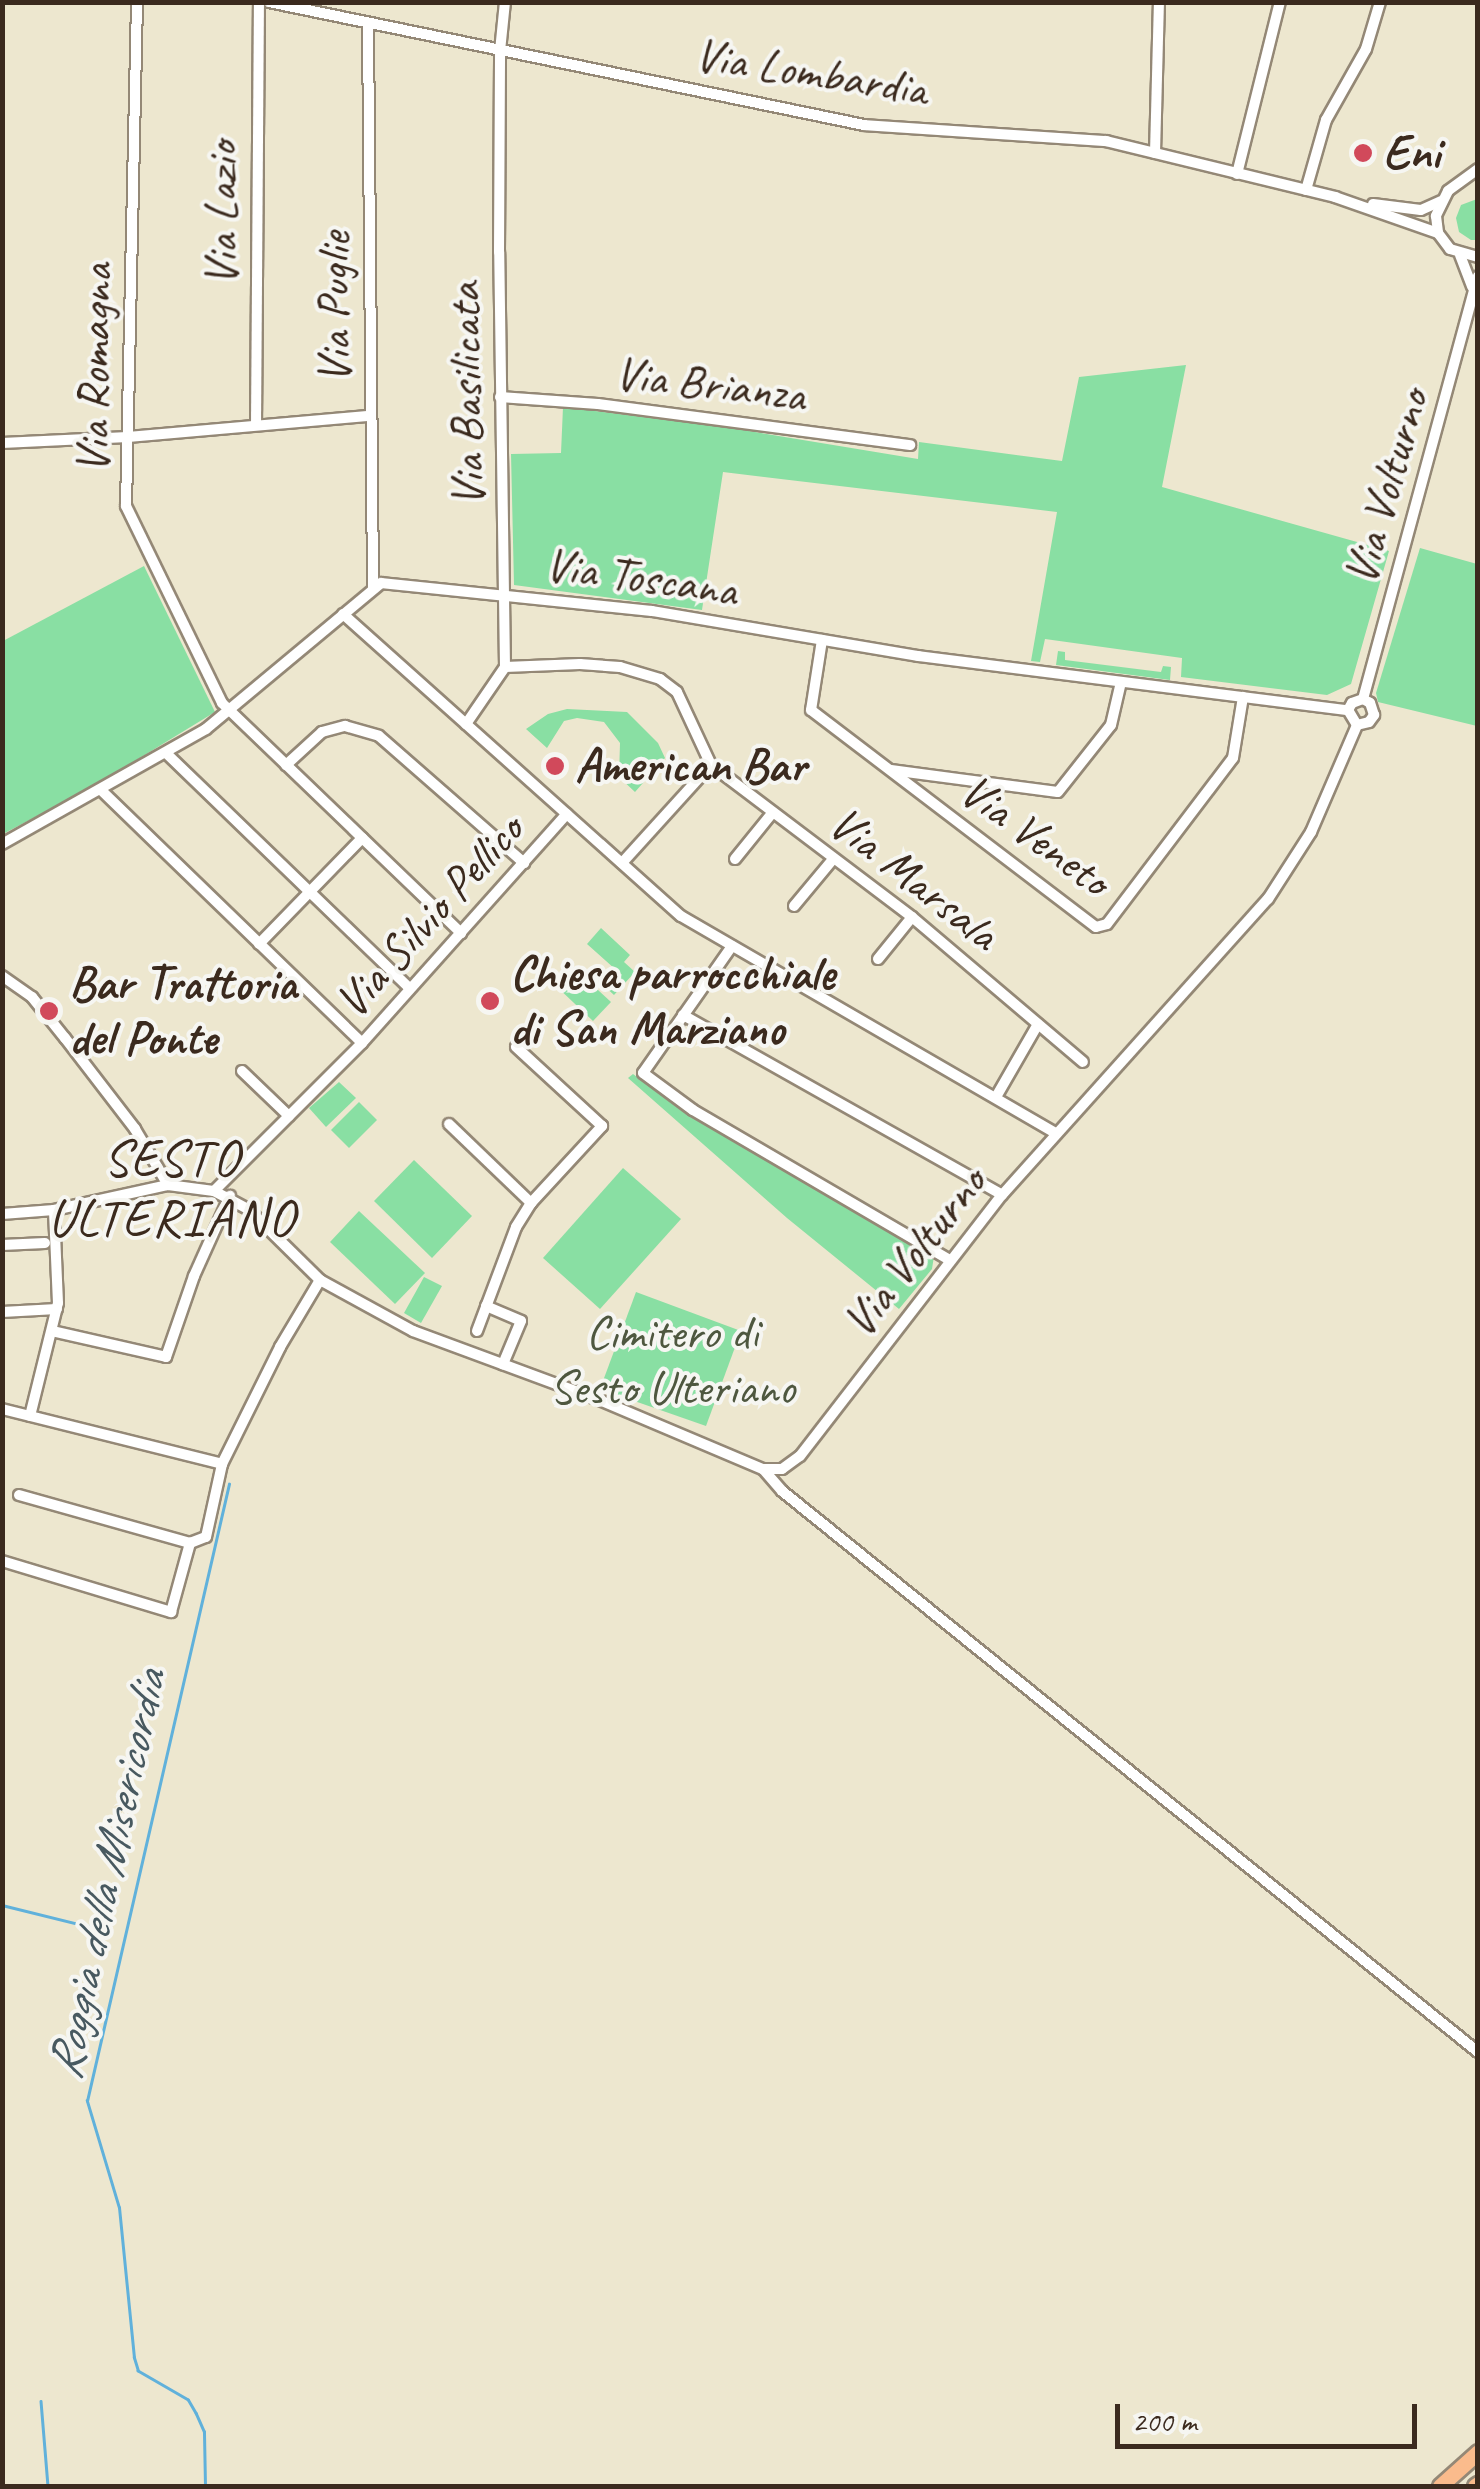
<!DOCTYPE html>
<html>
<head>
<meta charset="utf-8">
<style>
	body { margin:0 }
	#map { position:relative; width:1480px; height:2489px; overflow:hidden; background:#ede7cf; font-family:Caveat,sans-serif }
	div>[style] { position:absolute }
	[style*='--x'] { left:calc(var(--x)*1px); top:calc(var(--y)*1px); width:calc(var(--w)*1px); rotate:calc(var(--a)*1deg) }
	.green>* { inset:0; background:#89dfa3 }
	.stream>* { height:2.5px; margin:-1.25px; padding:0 1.25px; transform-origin:1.25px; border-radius:1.25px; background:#60b1db }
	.roads { filter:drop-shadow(2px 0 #948876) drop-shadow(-2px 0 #948876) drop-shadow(0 2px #948876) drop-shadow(0 -2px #948876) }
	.minor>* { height:10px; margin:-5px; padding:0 5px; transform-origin:5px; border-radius:5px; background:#fff }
	.highway>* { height:15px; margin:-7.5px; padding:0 7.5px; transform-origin:7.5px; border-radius:7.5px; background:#fabb8c }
	.dots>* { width:28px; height:28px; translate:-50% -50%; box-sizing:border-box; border:5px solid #f6f6f2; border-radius:50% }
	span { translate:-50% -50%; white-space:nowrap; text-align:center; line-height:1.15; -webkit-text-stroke:8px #f6f6f2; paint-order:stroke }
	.street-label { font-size:48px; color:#3b2a1e }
	.poi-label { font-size:48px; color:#3b2a1e; font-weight:700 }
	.left { translate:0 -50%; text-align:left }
	.park-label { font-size:48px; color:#4e573f }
	.water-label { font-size:50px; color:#485960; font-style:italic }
	.quarter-label { font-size:52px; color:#3b2a1e; letter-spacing:2.5px }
	.frame { position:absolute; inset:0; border:5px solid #3b2a1e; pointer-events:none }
	.scale { position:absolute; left:1115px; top:2404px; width:302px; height:45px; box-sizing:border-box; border:5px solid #3b2a1e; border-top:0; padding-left:12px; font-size:30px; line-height:35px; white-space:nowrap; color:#3b2a1e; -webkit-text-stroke:8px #f6f6f2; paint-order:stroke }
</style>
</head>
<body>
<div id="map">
	<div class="green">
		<i style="clip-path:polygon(1477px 199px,1477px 240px,1471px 240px,1459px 232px,1456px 218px,1461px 205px)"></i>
		<i style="clip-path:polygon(1186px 365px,1162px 487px,1389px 551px,1351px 684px,1327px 695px,1181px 677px,1182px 658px,1045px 639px,1040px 662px,1031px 661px,1057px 512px,723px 472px,702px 610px,514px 585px,511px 454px,561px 453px,563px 407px,731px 428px,918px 459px,919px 442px,1062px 461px,1079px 377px)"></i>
		<i style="clip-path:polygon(1420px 548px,1477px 564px,1477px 726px,1378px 702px,1376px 693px)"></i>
		<i style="clip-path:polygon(144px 566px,215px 712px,94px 786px,3px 834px,3px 641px)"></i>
		<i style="clip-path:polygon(1058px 651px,1065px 652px,1065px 660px,1161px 672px,1163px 666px,1171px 667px,1170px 680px,1056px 665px)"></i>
		<i style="clip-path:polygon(567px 709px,627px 712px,658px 743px,665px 758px,635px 792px,619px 777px,620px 743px,604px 722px,577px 718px,564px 721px,547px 748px,526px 729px,548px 714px)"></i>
		<i style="clip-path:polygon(601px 928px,630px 955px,624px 962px,635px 972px,614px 995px,602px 984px,615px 969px,587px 944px)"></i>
		<i style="clip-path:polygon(572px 966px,611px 1002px,593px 1021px,555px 985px)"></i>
		<i style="clip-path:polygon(633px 1074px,686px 1114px,934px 1256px,932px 1269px,899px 1309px,787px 1218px,628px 1078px)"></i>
		<i style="clip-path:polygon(339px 1082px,356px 1098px,326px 1127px,309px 1108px)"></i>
		<i style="clip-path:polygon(359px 1102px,377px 1120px,349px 1148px,331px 1130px)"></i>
		<i style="clip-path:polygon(414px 1160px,472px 1216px,432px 1258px,374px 1201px)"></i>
		<i style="clip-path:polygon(623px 1168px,681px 1219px,600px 1309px,543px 1258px)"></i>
		<i style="clip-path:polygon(359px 1211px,425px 1273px,395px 1304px,330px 1242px)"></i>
		<i style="clip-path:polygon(424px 1277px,442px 1286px,421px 1323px,404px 1313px)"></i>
		<i style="clip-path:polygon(636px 1292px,741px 1331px,706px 1426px,600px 1389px)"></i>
	</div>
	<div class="stream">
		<i style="--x:2;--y:1905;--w:104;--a:13.9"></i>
		<i style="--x:41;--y:2401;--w:85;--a:85.3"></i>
		<i style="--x:205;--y:2486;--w:54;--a:-91.1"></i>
		<i style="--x:204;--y:2432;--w:20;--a:-114"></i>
		<i style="--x:196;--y:2414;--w:16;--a:-120"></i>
		<i style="--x:188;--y:2400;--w:58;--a:-149.9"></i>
		<i style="--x:138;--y:2371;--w:14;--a:-107"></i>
		<i style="--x:134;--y:2358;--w:151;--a:-95.7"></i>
		<i style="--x:119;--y:2208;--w:112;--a:-106.7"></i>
		<i style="--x:87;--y:2101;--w:633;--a:-77.04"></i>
	</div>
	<div class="roads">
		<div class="minor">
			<i style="--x:137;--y:2;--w:504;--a:91.25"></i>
			<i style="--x:126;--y:506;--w:219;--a:64"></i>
			<i style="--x:222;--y:703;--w:332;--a:43.9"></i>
			<i style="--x:269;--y:2;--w:608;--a:11.68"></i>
			<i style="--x:864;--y:125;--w:243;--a:3.8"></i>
			<i style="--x:1106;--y:141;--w:236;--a:13.7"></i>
			<i style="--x:1335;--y:197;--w:109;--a:19.3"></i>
			<i style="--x:368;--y:26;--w:562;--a:89.49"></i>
			<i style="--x:1155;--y:153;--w:151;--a:-88.5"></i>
			<i style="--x:1478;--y:169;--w:37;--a:144"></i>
			<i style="--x:1448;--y:191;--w:28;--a:116"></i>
			<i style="--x:1436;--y:216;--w:17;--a:83"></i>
			<i style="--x:1438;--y:233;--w:20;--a:53"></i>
			<i style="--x:1450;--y:249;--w:29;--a:16"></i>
			<i style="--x:1237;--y:174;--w:177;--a:-76"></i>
			<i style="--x:1306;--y:190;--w:73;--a:-74.1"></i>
			<i style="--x:1326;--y:120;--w:81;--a:-60.6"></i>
			<i style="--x:1366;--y:49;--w:49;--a:-73.4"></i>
			<i style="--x:1373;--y:204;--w:48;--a:7.1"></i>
			<i style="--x:1421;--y:210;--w:22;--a:-24"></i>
			<i style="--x:1460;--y:255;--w:34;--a:69"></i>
			<i style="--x:500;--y:397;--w:98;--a:4.1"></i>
			<i style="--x:598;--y:404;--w:315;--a:7.5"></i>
			<i style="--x:256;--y:425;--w:423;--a:-89.6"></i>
			<i style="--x:2;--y:443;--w:126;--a:-2.7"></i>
			<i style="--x:128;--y:437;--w:243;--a:-5"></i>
			<i style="--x:343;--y:614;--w:453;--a:41.8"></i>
			<i style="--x:681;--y:916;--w:433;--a:30.1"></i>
			<i style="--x:822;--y:640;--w:71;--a:98.9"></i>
			<i style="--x:811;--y:710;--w:358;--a:37.3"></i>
			<i style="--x:1096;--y:927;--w:11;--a:-15"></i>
			<i style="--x:1107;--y:924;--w:208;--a:-52.8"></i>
			<i style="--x:1233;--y:758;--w:62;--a:-80.7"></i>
			<i style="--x:505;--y:667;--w:75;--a:-2.3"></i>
			<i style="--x:580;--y:664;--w:40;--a:4.3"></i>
			<i style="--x:620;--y:667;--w:42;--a:16.7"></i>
			<i style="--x:660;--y:679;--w:21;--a:37"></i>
			<i style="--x:677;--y:692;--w:81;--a:65"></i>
			<i style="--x:711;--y:765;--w:252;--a:37.1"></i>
			<i style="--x:912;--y:917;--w:224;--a:40.3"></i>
			<i style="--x:466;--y:724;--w:69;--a:-55.6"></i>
			<i style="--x:505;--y:667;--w:415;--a:-90.8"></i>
			<i style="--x:499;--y:252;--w:201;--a:-89.7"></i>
			<i style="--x:500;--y:51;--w:49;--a:-84.2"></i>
			<i style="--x:1357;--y:725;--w:17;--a:-121"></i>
			<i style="--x:1348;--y:710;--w:8;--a:-60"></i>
			<i style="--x:1352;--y:703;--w:12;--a:-20"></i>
			<i style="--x:1363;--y:699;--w:438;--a:-74.8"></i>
			<i style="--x:1357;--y:725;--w:12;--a:-14"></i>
			<i style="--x:1369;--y:722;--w:9;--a:-54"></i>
			<i style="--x:1374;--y:715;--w:13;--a:-108"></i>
			<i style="--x:1370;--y:703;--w:8;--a:-150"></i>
			<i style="--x:166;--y:753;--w:339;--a:44"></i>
			<i style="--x:286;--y:765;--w:49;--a:-42.5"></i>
			<i style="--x:322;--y:732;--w:24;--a:-15"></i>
			<i style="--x:345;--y:726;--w:35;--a:16"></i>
			<i style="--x:379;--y:736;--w:193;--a:41.2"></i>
			<i style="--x:891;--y:770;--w:168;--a:7.5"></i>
			<i style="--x:1058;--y:792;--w:85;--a:-51.7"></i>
			<i style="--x:1111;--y:725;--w:44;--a:-76.9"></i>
			<i style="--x:102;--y:791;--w:362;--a:44.1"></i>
			<i style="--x:2;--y:844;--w:234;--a:-29.4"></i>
			<i style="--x:206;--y:729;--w:228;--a:-39.8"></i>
			<i style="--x:381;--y:583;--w:272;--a:5.9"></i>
			<i style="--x:652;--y:611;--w:270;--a:9.6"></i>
			<i style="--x:918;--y:656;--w:433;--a:7.2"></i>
			<i style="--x:735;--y:859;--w:60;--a:-51"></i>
			<i style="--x:622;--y:863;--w:132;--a:-47.8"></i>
			<i style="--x:794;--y:906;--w:62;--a:-50.2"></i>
			<i style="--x:259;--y:944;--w:148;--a:-45.8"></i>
			<i style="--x:732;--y:946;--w:155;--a:125"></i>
			<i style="--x:643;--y:1073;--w:62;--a:36.5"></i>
			<i style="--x:693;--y:1110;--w:295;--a:30.3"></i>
			<i style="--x:878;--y:959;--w:54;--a:-51"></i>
			<i style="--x:2;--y:976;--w:37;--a:35"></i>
			<i style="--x:32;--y:997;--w:53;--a:51.2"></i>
			<i style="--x:65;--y:1038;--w:115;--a:52.4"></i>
			<i style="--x:135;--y:1129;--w:65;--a:59.5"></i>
			<i style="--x:683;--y:1015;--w:366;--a:29.4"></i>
			<i style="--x:242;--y:1071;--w:65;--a:43.8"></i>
			<i style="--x:996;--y:1097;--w:84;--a:-60.1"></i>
			<i style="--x:449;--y:1124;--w:114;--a:43.9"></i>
			<i style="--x:214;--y:1191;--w:209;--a:-45"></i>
			<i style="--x:362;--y:1043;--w:307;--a:-48.2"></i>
			<i style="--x:2;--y:1214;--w:52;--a:-4.4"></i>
			<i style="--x:54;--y:1210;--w:117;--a:-12.4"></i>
			<i style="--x:168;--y:1185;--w:46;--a:7.4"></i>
			<i style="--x:214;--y:1191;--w:38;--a:28"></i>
			<i style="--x:248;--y:1209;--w:101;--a:44.6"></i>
			<i style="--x:320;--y:1280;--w:106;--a:28.7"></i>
			<i style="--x:413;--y:1331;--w:196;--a:20.3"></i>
			<i style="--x:597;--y:1399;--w:180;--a:22.9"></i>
			<i style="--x:763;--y:1469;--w:19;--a:0"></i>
			<i style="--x:782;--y:1469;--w:22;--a:-36"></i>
			<i style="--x:800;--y:1456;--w:330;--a:-52.3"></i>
			<i style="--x:1002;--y:1195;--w:398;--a:-48.1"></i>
			<i style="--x:1268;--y:899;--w:80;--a:-57.3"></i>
			<i style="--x:1311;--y:832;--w:116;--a:-66.7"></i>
			<i style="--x:2;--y:1245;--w:43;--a:-2.7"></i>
			<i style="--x:486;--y:1306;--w:38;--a:23"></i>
			<i style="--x:521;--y:1321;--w:47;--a:112.7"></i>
			<i style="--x:2;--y:1312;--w:55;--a:-3.1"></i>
			<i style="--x:52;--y:1331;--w:117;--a:12.8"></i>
			<i style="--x:166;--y:1357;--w:86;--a:-70.9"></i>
			<i style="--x:194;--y:1276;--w:88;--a:-65.8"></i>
			<i style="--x:477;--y:1331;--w:111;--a:-69.4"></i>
			<i style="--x:516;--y:1227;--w:28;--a:-58"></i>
			<i style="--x:531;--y:1203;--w:105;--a:-47.3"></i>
			<i style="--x:602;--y:1126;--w:117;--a:-137.4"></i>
			<i style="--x:2;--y:1409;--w:227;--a:14"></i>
			<i style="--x:30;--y:1416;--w:116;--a:-76.1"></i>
			<i style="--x:58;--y:1303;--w:93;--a:-92.5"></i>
			<i style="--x:763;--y:1469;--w:29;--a:49"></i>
			<i style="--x:782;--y:1491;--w:894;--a:38.87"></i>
			<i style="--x:19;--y:1495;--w:178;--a:15.7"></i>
			<i style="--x:2;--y:1561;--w:177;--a:16.8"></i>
			<i style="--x:171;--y:1612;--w:72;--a:-74.6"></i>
			<i style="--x:190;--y:1543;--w:17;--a:-21"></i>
			<i style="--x:206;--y:1537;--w:75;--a:-77.6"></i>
			<i style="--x:222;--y:1464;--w:131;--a:-63.6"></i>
			<i style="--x:280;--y:1347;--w:78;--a:-59.2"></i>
		</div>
		<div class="highway">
			<i style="--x:1440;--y:2486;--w:51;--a:-41.8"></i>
			<i style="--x:1475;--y:2486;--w:4;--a:-34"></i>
		</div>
	</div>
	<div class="dots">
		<i style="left:1363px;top:153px;background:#d1495b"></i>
		<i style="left:555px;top:766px;background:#d1495b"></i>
		<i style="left:490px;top:1001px;background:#d1495b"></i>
		<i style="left:49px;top:1011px;background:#d1495b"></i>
	</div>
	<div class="street-label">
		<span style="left:811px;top:72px;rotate:9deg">Via Lombardia</span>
		<span style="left:221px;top:214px;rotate:-90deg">Via Lazio</span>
		<span style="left:334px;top:308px;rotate:-90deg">Via Puglie</span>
		<span style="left:94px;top:369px;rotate:-89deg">Via Romagna</span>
		<span style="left:710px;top:384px;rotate:7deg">Via Brianza</span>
		<span style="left:466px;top:395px;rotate:-91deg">Via Basilicata</span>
		<span style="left:1386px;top:487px;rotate:-74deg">Via Volturno</span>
		<span style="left:641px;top:577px;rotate:8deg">Via Toscana</span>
		<span style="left:1035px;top:835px;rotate:36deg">Via Veneto</span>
		<span style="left:914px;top:878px;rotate:38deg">Via Marsala</span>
		<span style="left:429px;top:916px;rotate:-48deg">Via Silvio Pellico</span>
		<span style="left:914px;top:1252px;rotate:-52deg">Via Volturno</span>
	</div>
	<div class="poi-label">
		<span class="left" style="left:1383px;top:153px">Eni</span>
		<span class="left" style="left:575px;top:766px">American Bar</span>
		<span class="left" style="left:510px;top:1001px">Chiesa parrocchiale<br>di San Marziano</span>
		<span class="left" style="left:69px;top:1011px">Bar Trattoria<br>del Ponte</span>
	</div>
	<div class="park-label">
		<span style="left:672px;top:1360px">Cimitero di<br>Sesto Ulteriano</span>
	</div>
	<div class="water-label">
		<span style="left:106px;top:1875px;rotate:-78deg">Roggia della Misericordia</span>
	</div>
	<div class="quarter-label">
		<span style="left:172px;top:1189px">SESTO<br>ULTERIANO</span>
	</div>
	<div class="frame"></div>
	<div class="scale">200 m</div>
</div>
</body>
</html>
